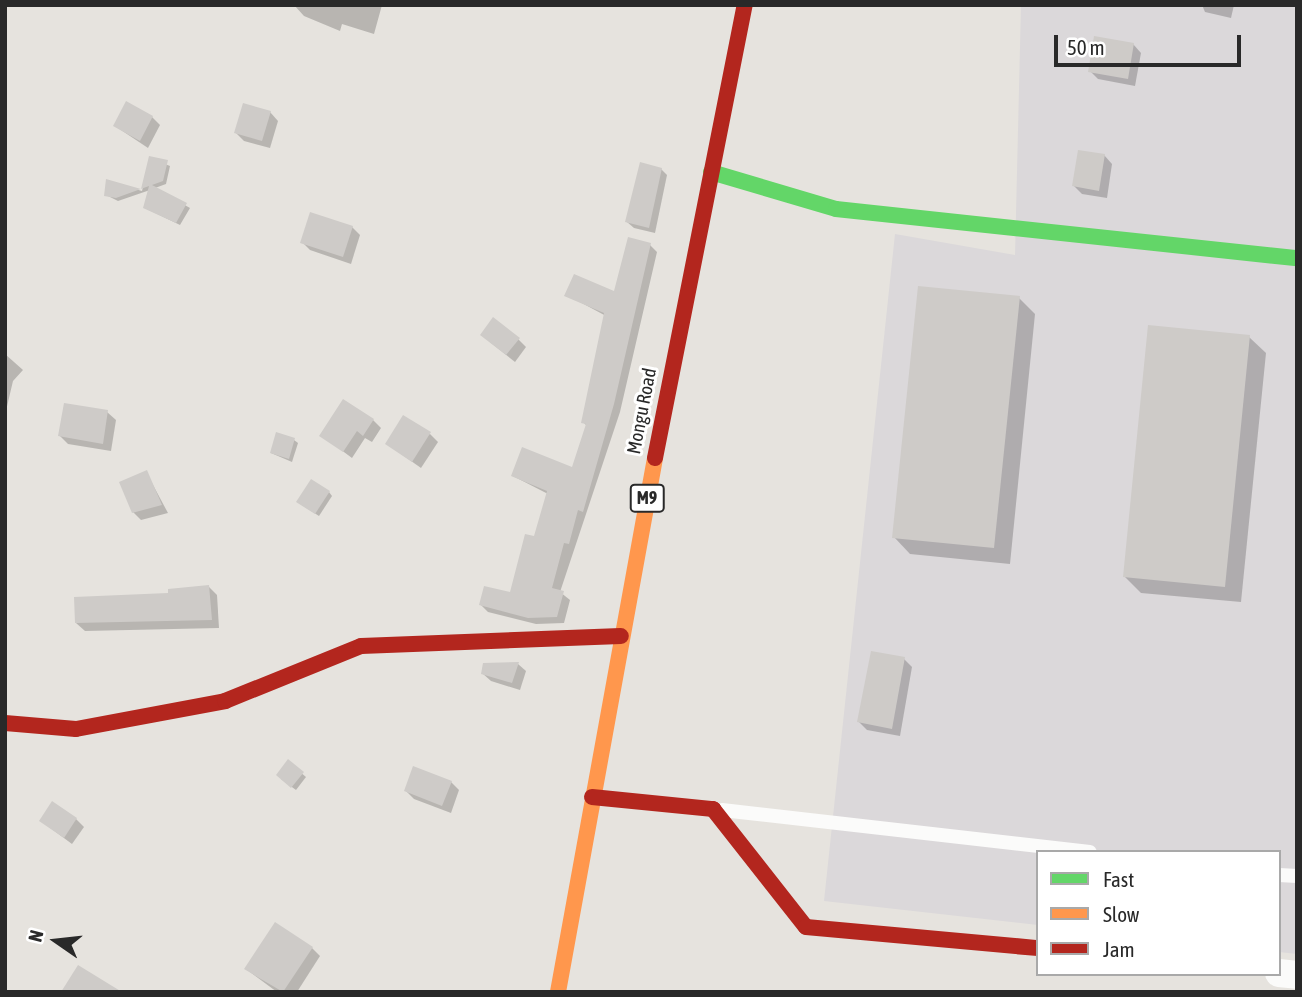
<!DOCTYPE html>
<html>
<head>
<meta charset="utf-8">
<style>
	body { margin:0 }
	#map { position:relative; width:1302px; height:997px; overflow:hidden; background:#e6e3de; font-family:"Asap Condensed",sans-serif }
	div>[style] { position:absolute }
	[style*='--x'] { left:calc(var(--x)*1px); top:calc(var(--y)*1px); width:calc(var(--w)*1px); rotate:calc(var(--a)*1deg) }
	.industrial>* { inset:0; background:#dbd8da }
	.shadow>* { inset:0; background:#0003 }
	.building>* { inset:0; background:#cecbc8 }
	.lane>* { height:14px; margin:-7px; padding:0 7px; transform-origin:7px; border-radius:7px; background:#fbfbfa }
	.street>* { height:28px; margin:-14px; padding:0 14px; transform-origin:14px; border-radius:14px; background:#fbfbfa }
	.fast>* { height:16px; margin:-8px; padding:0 8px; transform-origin:8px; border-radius:8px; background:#63d668 }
	.slow>* { height:16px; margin:-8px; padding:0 8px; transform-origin:8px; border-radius:8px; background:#ff974d }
	.jam>* { height:16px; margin:-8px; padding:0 8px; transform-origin:8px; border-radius:8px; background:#b3261e }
	span { translate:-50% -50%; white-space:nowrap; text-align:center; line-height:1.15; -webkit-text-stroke:6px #fff; paint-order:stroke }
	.shield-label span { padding:2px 5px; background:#fff; border:2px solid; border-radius:5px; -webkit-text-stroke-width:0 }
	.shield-label { font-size:18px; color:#292929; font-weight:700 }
	.street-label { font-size:19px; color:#292929 }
	.frame { position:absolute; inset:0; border:7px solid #292929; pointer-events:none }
	.legend { position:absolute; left:1036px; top:850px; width:245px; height:126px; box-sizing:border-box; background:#fff; border:2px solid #a9a9a9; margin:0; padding:9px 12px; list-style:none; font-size:21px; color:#292929 }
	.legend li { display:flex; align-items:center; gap:14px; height:35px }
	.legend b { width:35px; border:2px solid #a9a9a9 }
	.north { position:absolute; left:21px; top:906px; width:70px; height:70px; -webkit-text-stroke:5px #fff; paint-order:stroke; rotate:284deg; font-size:19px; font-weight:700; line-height:28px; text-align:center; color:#292929 }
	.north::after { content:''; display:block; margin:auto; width:24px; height:32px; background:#292929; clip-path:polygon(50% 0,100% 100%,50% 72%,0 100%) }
	.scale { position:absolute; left:1054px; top:35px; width:187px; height:32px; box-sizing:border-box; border:4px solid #292929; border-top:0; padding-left:9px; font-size:21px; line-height:24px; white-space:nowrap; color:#292929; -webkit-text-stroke:5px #fff; paint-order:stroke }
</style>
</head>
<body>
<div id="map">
	<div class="industrial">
		<i style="clip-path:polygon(1021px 5px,1297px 5px,1297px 954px,1279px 952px,1279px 852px,1038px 852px,1038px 925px,824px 901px,895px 234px,1015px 255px)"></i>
	</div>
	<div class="shadow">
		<i style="clip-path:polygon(294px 5px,382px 5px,374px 34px,342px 24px,340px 31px,304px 16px)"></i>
		<i style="clip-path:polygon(1202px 5px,1234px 5px,1231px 18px,1205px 12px)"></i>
		<i style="clip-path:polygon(1133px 44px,1141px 53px,1135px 86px,1098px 79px,1090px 71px)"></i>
		<i style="clip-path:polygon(270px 112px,278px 121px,270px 148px,244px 141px,236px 133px)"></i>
		<i style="clip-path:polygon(152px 117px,160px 125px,148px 148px,115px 126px)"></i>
		<i style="clip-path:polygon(1104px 155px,1112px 164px,1107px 198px,1082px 194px,1074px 186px)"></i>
		<i style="clip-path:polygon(150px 158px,170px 166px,166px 184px,155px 188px,190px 208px,180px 225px,145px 208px,150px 190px,118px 201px,106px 195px,108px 181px,142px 191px)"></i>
		<i style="clip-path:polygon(661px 169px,667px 175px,655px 233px,634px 228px,627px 222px)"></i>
		<i style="clip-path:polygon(352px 227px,360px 235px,351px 264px,310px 250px,302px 242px)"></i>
		<i style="clip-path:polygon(650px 245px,657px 252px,620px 412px,560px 592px,570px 600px,564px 623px,536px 624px,488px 612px,481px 605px,511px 595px,536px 538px,548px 494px,513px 476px,573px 469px,587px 426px,583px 422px,606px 316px,567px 295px,615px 294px)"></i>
		<i style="clip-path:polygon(1019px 298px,1035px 314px,1010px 564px,910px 554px,894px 537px)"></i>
		<i style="clip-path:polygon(1249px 337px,1266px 353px,1241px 602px,1141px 593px,1124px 576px)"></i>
		<i style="clip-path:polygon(518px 339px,526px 347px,515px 362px,490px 342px)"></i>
		<i style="clip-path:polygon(5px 354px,23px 370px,13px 381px,5px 415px)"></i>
		<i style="clip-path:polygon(107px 412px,116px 420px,111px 451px,68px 444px,60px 436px)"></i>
		<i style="clip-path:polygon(373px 420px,381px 428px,372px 442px,365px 438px,352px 458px,321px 435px)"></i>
		<i style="clip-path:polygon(430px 434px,438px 442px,421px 468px,387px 444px)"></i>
		<i style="clip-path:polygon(294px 440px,298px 443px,292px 462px,271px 453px)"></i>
		<i style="clip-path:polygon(146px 472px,168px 513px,141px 520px,133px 512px)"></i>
		<i style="clip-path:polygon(329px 492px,332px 496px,319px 516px,302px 505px)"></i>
		<i style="clip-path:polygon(209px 587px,217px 595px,219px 628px,85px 631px,76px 623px)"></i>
		<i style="clip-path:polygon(904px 659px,912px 667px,900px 736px,867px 730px,859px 722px)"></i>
		<i style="clip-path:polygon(518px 664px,526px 671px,520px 690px,491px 681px,482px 673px)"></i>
		<i style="clip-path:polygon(288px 762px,306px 777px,296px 790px,281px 779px)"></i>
		<i style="clip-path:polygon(451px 782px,459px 790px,451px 813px,414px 799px,406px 791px)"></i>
		<i style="clip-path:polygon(76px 819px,84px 827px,72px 844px,41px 821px)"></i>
		<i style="clip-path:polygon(312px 948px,320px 956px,297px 992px,277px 992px,246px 969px)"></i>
	</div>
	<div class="building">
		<i style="clip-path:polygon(1094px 36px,1134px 43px,1128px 79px,1088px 72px)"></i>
		<i style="clip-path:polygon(126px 101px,153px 116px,140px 141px,113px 126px)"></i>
		<i style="clip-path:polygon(243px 103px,271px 111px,262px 141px,234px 133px)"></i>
		<i style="clip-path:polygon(1078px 150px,1105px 154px,1099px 191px,1072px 186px)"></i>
		<i style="clip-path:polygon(149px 156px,168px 160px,163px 181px,152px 185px,187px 203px,176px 223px,143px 208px,149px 186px,116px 198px,104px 196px,106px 179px,141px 189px)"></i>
		<i style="clip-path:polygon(640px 162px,662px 168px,649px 228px,625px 222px)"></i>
		<i style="clip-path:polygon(310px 212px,353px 226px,343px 257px,300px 243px)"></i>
		<i style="clip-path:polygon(628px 237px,651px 243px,614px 404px,583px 512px,578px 510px,569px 544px,564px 543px,552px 588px,564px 591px,557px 617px,528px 618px,479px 605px,484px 586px,510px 592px,525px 534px,534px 536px,547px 491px,511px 476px,522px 447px,572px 467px,586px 424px,581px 423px,604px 313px,564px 296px,574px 274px,614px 291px)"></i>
		<i style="clip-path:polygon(918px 286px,1020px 296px,994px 548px,892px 538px)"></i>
		<i style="clip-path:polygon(493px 317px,520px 338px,506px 355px,480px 335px)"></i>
		<i style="clip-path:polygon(1148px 325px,1250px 335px,1225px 587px,1123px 577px)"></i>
		<i style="clip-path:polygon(343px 399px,374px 419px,363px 436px,357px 431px,343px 452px,319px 436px)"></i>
		<i style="clip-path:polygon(64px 403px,108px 410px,103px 444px,58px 436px)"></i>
		<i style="clip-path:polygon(403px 415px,431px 432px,412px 462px,385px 444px)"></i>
		<i style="clip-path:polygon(276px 432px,295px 438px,289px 459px,270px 453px)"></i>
		<i style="clip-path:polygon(147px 470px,162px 505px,132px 513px,119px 482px)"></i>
		<i style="clip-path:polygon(311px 479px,330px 491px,315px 514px,296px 502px)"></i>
		<i style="clip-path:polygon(209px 585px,212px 620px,75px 623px,74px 597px,168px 593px,168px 589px)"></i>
		<i style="clip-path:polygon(871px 651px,905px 657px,892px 729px,857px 722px)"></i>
		<i style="clip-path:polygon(519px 662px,512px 683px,481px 674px,483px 663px)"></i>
		<i style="clip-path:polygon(288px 759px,304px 772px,291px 788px,276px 775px)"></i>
		<i style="clip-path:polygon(413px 766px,452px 781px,442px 806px,404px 791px)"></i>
		<i style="clip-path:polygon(52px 801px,77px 818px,64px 838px,39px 821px)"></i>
		<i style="clip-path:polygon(275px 922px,313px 947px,283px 992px,244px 969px)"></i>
		<i style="clip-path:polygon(78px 965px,122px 992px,61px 992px)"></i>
	</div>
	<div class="lane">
		<i style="--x:722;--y:810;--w:370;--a:6.5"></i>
		<i style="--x:1279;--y:875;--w:18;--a:3"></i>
	</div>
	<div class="street">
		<i style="--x:1279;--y:973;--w:18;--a:6"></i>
	</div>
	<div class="fast">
		<i style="--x:711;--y:172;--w:130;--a:16.5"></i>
		<i style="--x:836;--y:209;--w:464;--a:6.1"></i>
	</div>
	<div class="slow">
		<i style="--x:558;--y:992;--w:543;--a:-79.7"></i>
	</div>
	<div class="jam">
		<i style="--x:655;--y:458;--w:462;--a:-78.8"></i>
		<i style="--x:5;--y:723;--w:71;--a:4.8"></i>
		<i style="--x:76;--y:729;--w:152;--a:-10.6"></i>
		<i style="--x:225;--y:701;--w:147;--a:-22"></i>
		<i style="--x:361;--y:646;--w:260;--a:-2.2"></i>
		<i style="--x:592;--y:797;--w:122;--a:5.7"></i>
		<i style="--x:713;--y:809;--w:150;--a:51.8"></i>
		<i style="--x:806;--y:927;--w:233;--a:5.2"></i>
	</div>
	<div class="shield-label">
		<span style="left:647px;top:498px">M9</span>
	</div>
	<div class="street-label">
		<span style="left:642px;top:411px;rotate:-79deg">Mongu Road</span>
	</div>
	<div class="frame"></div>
	<ul class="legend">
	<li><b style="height:9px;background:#63d668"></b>Fast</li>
	<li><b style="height:9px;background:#ff974d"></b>Slow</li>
	<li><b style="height:9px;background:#b3261e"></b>Jam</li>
	</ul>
	<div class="north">N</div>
	<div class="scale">50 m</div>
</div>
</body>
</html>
